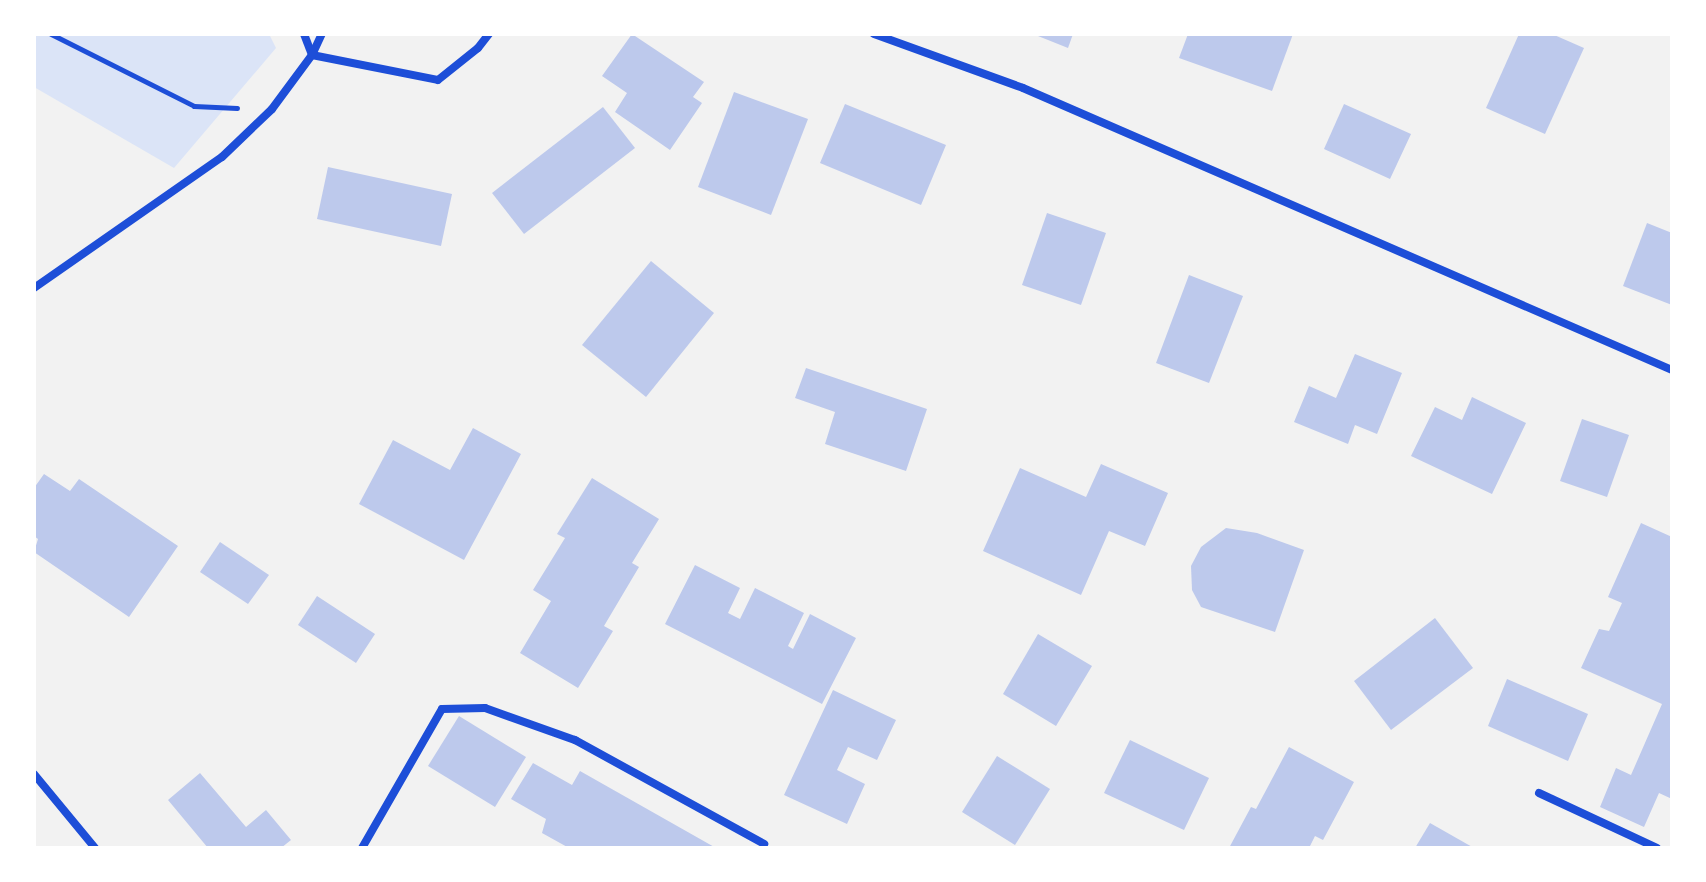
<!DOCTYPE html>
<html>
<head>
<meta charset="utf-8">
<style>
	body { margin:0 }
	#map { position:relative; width:1706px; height:882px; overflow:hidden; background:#f2f2f2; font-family:"Crimson Pro",serif }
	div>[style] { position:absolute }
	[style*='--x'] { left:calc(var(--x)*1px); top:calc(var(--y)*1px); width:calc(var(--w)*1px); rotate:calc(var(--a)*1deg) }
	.green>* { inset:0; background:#dbe4f7 }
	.building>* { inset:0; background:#bdc9ec }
	.path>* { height:5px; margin:-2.5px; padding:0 2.5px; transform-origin:2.5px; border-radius:2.5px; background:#1d4ed8 }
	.minor>* { height:8px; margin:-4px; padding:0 4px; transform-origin:4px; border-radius:4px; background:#1d4ed8 }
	span { translate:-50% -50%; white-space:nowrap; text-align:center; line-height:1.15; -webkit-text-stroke:8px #fff; paint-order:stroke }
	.frame { position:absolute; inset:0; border:36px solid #fff; pointer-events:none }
</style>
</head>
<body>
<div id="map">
	<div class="green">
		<i style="clip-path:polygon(34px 34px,269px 34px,276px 48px,174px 168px,34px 87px)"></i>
	</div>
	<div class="building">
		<i style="clip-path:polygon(632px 34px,704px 82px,693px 97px,702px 103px,670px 150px,615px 112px,627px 93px,602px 76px)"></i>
		<i style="clip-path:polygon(1033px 34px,1073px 34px,1068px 48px)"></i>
		<i style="clip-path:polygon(1188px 34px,1293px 34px,1272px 91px,1179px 58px)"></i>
		<i style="clip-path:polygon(1519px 34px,1552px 34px,1584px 48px,1545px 134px,1486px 108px)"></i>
		<i style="clip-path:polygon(734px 92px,808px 119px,771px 215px,698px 187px)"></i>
		<i style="clip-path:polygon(845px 104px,946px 145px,921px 205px,820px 163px)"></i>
		<i style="clip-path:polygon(1344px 104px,1411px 134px,1390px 179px,1324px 149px)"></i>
		<i style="clip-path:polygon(603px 107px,635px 148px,524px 234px,492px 193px)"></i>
		<i style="clip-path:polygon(328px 167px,452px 194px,441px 246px,317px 219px)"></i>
		<i style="clip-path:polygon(1047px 213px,1106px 233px,1081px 305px,1022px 285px)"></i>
		<i style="clip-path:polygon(1647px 223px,1672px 233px,1672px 305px,1623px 286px)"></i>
		<i style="clip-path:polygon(651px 261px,714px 313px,646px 397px,582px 345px)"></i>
		<i style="clip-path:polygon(1189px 275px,1243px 296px,1209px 383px,1156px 363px)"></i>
		<i style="clip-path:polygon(1355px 354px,1402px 373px,1377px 434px,1355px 425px,1348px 444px,1294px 422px,1309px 386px,1336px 398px)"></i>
		<i style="clip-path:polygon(806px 368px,927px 409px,906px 471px,825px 444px,835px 412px,795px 398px)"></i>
		<i style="clip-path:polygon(1472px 397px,1526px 423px,1492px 494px,1411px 456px,1435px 407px,1462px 420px)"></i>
		<i style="clip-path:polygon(1582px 419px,1629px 435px,1607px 497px,1560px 481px)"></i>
		<i style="clip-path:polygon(473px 428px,521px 454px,464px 560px,359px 504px,393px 440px,450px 470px)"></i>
		<i style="clip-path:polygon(1101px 464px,1168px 493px,1145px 546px,1109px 531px,1081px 595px,983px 551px,1020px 468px,1086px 497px)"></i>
		<i style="clip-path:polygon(44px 474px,70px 491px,79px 479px,178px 546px,129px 617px,34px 552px,38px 539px,34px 536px,34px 488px)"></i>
		<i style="clip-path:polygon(592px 478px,659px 519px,632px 563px,639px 567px,604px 626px,613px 631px,578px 688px,520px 653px,551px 601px,533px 590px,565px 538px,557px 534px)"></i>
		<i style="clip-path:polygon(1641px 523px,1672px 537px,1672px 799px,1659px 793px,1644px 827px,1600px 807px,1616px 768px,1631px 775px,1662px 704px,1581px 668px,1599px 629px,1609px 631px,1622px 603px,1608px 597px)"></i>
		<i style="clip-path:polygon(1226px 528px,1257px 533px,1304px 550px,1275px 632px,1201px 607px,1192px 590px,1191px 566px,1201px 547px)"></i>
		<i style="clip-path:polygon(220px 542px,269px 575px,248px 604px,200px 572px)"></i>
		<i style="clip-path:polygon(695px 565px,740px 588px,728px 613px,740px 619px,755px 588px,804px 613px,788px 646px,793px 649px,810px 614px,856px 638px,822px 704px,665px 624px)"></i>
		<i style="clip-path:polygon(317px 596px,375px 634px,356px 663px,298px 625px)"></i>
		<i style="clip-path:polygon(1435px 618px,1473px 668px,1391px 730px,1354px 681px)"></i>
		<i style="clip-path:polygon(1038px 634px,1092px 666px,1056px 726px,1003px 694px)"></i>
		<i style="clip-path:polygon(1507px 679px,1588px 714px,1568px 761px,1488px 726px)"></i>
		<i style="clip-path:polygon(833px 690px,896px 720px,877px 760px,848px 747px,837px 770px,865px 784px,847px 824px,784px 795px)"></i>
		<i style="clip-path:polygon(459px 716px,526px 757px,495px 807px,428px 766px)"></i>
		<i style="clip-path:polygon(1130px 740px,1209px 778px,1184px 830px,1104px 793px)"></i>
		<i style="clip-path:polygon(1289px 747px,1354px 782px,1323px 840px,1315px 836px,1309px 848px,1229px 848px,1251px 807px,1256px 809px)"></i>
		<i style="clip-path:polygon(997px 756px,1050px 789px,1015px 845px,962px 812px)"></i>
		<i style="clip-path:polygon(533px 763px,572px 785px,580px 771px,716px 848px,569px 848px,542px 833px,546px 819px,511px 799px)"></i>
		<i style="clip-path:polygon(200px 773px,246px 827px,266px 810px,291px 840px,281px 848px,208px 848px,168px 800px)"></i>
		<i style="clip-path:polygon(1430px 823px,1474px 848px,1415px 848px)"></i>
	</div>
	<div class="path">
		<i style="--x:51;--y:34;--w:160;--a:26.7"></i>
		<i style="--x:194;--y:106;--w:43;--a:2.7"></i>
	</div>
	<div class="minor">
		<i style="--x:304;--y:34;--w:22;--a:69"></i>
		<i style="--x:312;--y:55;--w:128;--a:11.2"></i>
		<i style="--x:438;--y:80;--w:51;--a:-38.7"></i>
		<i style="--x:478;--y:48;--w:18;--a:-52"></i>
		<i style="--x:874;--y:34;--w:158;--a:19.9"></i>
		<i style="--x:1023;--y:88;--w:708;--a:23.49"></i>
		<i style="--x:34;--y:288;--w:229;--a:-34.9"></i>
		<i style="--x:222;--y:157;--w:69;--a:-43.8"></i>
		<i style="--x:272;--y:109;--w:67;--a:-53.5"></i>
		<i style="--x:312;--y:55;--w:23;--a:-65"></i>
		<i style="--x:34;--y:774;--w:96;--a:50.5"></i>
		<i style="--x:1539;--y:793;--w:130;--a:25"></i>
		<i style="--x:362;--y:848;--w:160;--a:-60.1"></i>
		<i style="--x:442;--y:709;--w:43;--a:-1.3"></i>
		<i style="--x:485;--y:708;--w:96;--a:19.6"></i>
		<i style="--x:575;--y:740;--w:216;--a:28.8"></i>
	</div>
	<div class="frame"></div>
</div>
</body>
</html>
